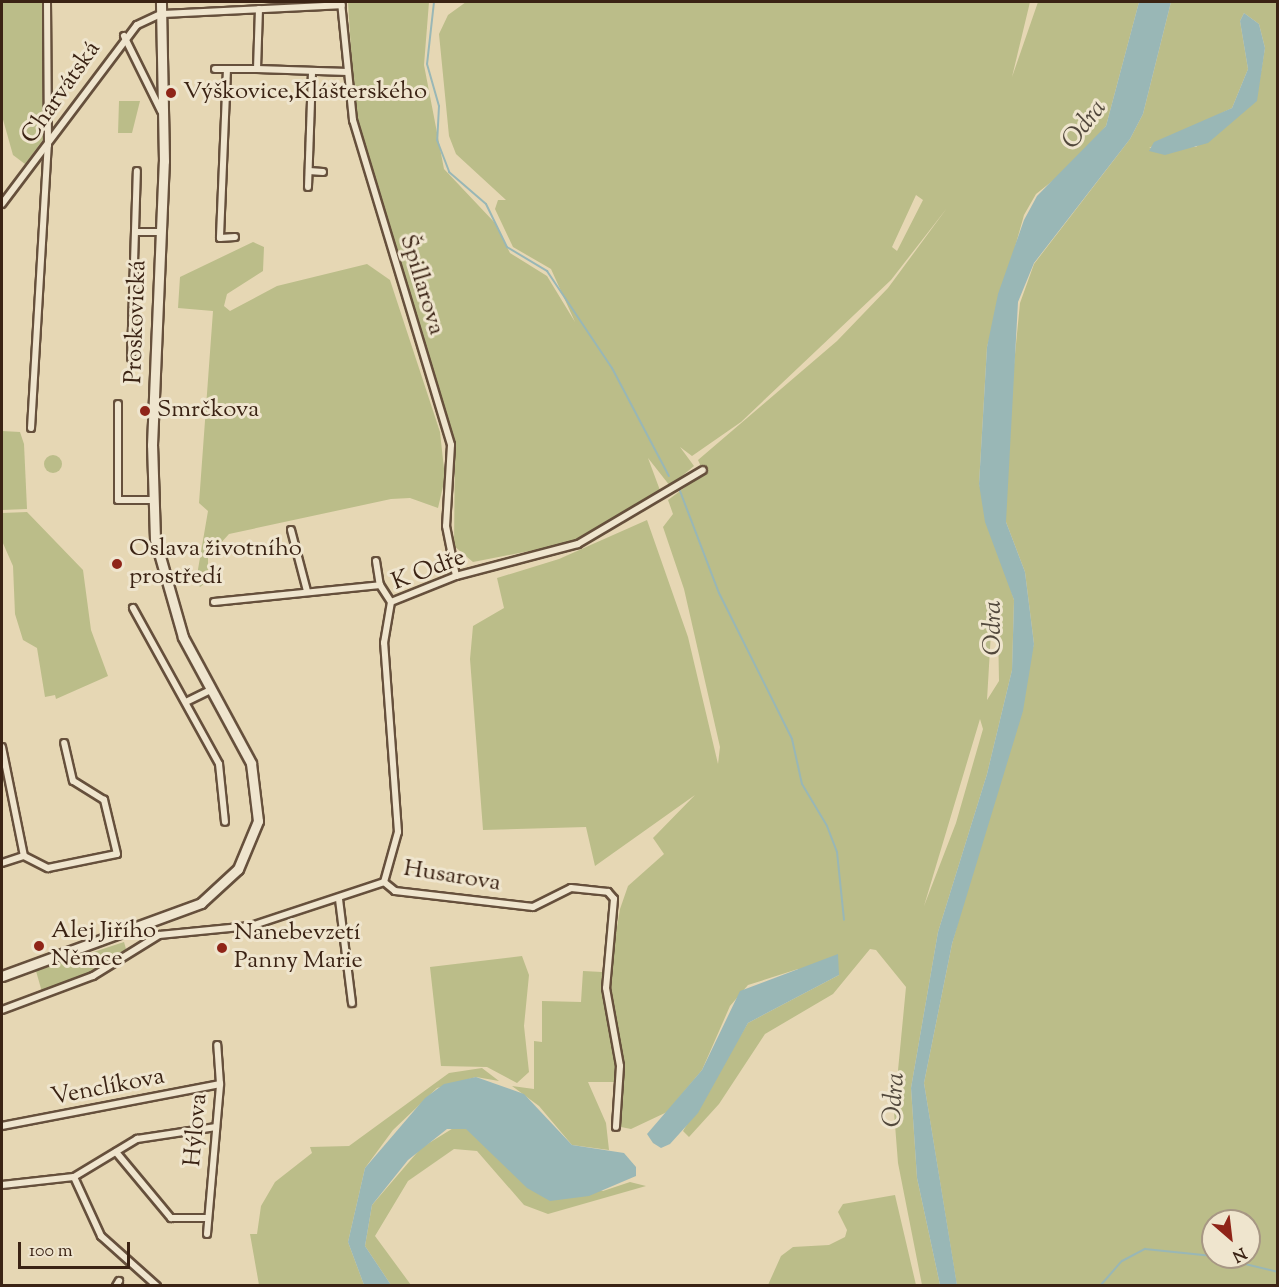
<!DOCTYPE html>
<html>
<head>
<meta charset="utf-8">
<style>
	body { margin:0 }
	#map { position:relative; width:1279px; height:1287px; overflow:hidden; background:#e6d7b4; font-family:"Sorts Mill Goudy",serif }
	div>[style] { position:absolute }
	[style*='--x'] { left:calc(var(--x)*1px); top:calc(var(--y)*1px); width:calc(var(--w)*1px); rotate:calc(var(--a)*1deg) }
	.green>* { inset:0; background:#bbbd89 }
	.round { border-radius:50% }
	.water>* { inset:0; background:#99b7b6 }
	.stream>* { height:2px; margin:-1px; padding:0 1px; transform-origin:1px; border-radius:1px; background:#99b7b6 }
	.roads { filter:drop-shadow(2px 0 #66503c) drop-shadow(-2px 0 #66503c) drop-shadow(0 2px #66503c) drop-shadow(0 -2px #66503c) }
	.street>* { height:6px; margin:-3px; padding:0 3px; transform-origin:3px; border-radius:3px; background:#efe5ce }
	.secondary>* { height:9px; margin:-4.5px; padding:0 4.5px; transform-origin:4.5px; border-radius:4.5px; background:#efe5ce }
	.dots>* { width:16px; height:16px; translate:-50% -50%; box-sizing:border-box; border:3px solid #efe5ce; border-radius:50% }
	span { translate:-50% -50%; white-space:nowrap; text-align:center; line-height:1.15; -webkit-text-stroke:6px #efe5ce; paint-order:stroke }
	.street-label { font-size:24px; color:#3b2314 }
	.poi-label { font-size:24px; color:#3b2314 }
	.left { translate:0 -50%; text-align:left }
	.water-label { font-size:26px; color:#52483c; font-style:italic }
	.frame { position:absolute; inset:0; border:3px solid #3b2314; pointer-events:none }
	.north { position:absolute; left:1201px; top:1209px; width:60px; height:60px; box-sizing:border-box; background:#efe5ce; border:2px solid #a79784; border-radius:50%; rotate:152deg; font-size:16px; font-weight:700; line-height:24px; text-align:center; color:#3b2314 }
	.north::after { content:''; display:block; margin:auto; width:21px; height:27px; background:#8f2418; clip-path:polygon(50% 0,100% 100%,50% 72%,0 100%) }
	.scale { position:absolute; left:18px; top:1242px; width:112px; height:27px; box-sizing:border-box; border:3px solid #3b2314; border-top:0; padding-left:8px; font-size:18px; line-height:21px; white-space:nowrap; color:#3b2314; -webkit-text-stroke:4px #efe5ce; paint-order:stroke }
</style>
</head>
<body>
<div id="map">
	<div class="green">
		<i style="clip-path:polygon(2px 2px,47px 2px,45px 137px,25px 164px,13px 155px,2px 116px)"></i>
		<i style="clip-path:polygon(evenodd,348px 2px,429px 2px,424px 65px,444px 169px,495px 223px,510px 253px,547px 276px,575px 322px,551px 269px,513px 247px,495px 209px,498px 200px,506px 200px,456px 154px,449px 136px,439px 34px,448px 15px,466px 2px,1030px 2px,1012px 77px,1038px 2px,1139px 2px,1106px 126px,1074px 164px,1036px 194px,1024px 215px,987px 347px,979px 484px,1014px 600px,1012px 670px,987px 774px,938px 932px,911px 1088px,917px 1178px,940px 1285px,922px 1285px,898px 1163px,894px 1112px,906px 987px,876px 950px,870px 949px,833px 994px,765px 1034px,719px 1104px,689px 1137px,683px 1131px,748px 1023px,839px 975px,798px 969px,748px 985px,730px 1006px,702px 1070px,667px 1112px,631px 1129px,621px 1127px,621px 1046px,609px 976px,620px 909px,628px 886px,664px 854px,653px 838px,695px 795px,595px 866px,586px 827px,483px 830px,470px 659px,473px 626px,504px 608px,497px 578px,559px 559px,647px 520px,688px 637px,718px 764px,720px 747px,684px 589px,663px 527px,673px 514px,668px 500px,704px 473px,698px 460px,837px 341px,888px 288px,947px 208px,891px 280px,741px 422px,692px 456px,680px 447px,694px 466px,670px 486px,648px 458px,661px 493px,575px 542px,473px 562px,454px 546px,455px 446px,355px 115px,348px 2px,916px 195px,923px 200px,897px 251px,892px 247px,916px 195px,348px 2px,992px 615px,998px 627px,999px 681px,987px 700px,992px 615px,348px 2px,980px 719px,983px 729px,956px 823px,924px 906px,980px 719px)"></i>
		<i style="clip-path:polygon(evenodd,1171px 2px,1277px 2px,1277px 1285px,957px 1286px,924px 1083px,952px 944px,1034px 644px,1025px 572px,1006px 522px,1005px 457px,1020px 303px,1034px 264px,1130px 139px,1143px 114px,1171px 2px,1244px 13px,1259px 24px,1265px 48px,1256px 101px,1196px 147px,1149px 148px,1232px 108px,1248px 69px,1240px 21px,1244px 13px,1171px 2px,1213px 1221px,1249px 1221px,1249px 1257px,1213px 1257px,1213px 1221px)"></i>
		<i style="clip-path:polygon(119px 101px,140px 101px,132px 133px,118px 133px)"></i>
		<i style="clip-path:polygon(253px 242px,264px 247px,263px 271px,227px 294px,224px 306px,230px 311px,277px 286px,367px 264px,390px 280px,440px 432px,445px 478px,438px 508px,410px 498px,391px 499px,229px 534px,208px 557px,208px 581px,200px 587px,196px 581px,208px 511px,199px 503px,213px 311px,178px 308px,180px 277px)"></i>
		<i style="clip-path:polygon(2px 431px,20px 432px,24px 444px,27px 509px,2px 510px)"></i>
		<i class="round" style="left:44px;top:455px;width:18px;height:18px"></i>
		<i style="clip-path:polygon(27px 512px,83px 570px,91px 630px,108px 676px,56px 699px,55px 695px,45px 697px,37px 648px,23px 640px,15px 614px,13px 566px,2px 541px,2px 513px)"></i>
		<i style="clip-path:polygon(124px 942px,126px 949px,88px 974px,42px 992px,36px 971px)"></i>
		<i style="clip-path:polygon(522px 956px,529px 975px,524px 1026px,529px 1072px,517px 1083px,487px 1067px,441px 1066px,430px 967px)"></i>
		<i style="clip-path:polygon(583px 971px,602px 972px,616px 1049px,615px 1082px,588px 1082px,606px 1123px,609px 1150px,572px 1145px,539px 1106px,512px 1086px,534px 1089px,534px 1041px,542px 1042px,542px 1001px,581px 1002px)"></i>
		<i style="clip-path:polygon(482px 1068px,499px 1081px,476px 1077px,437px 1088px,393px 1130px,365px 1168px,348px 1242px,364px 1285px,259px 1285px,250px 1234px,257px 1234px,261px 1206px,275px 1182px,312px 1153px,310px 1147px,349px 1146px,449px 1073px)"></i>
		<i style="clip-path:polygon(455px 1127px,466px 1128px,490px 1148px,603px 1191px,630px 1182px,646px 1186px,548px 1214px,524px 1205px,477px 1151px,454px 1149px,408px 1181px,375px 1236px,411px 1285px,391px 1285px,365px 1246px,372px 1205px,421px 1148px)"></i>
		<i style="clip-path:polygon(895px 1195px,916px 1285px,768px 1285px,781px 1256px,793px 1247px,829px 1245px,845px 1237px,847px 1230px,838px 1212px,843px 1204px)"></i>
	</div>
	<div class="water">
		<i style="clip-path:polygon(1139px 2px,1171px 2px,1143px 114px,1130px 139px,1034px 263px,1018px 302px,1006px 522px,1025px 572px,1034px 644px,1023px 711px,952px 944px,924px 1083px,957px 1285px,940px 1285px,917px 1178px,911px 1088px,938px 932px,987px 774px,1012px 670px,1014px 600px,985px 522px,979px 484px,987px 347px,998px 294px,1024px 220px,1037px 196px,1106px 126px)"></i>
		<i style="clip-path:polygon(1244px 13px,1259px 24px,1265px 48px,1257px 101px,1208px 143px,1165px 155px,1149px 151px,1154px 142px,1232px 108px,1248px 69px,1240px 21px)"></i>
		<i style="clip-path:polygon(838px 954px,839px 975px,748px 1023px,698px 1113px,670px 1144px,661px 1148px,653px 1143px,647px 1134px,702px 1070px,740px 991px)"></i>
		<i style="clip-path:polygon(476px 1077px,524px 1094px,572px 1145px,624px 1153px,636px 1167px,636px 1176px,589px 1196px,550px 1201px,527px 1188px,466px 1129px,447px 1129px,408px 1160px,372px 1205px,365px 1246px,391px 1285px,364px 1285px,348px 1242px,365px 1168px,425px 1098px,444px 1084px)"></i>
	</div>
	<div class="stream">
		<i style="--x:434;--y:2;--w:62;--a:96.4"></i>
		<i style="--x:427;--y:64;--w:44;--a:74.1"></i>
		<i style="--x:439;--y:106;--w:34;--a:93"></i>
		<i style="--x:437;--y:140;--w:34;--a:69"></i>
		<i style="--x:449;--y:172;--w:49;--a:40.9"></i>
		<i style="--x:486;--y:204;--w:48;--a:64"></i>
		<i style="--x:507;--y:247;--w:47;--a:31"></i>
		<i style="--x:547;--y:271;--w:117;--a:56.2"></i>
		<i style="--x:612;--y:368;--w:122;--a:62.2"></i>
		<i style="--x:680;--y:491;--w:109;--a:69.1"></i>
		<i style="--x:719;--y:593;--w:163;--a:63.4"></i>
		<i style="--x:792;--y:739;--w:46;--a:77.5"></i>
		<i style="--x:802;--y:784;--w:49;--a:59.2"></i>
		<i style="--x:827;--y:826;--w:28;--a:69"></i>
		<i style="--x:837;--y:852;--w:68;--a:84.1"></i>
		<i style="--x:1216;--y:1257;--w:64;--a:13.6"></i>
		<i style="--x:1100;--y:1286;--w:33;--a:-49"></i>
		<i style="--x:1122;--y:1261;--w:26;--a:-28"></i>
		<i style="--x:1145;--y:1249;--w:68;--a:5.9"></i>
	</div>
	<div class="roads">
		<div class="street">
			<i style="--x:341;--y:2;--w:119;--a:84.2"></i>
			<i style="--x:353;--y:120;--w:339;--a:73.2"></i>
			<i style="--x:451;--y:445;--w:81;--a:93.5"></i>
			<i style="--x:446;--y:526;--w:51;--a:78.7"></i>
			<i style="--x:124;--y:36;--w:84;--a:63.7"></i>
			<i style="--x:215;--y:69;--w:42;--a:0"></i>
			<i style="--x:257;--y:69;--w:60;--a:-88.1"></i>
			<i style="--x:227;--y:69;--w:169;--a:92.4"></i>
			<i style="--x:220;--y:238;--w:15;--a:-4"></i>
			<i style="--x:257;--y:69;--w:91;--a:1.9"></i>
			<i style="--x:309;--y:171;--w:14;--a:4"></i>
			<i style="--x:308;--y:187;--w:116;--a:-88"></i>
			<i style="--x:2;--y:204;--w:224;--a:-53"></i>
			<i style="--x:137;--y:25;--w:26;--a:-25"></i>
			<i style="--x:161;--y:14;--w:181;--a:-2.8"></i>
			<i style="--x:135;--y:232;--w:25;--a:0"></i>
			<i style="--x:131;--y:358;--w:187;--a:-88.2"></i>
			<i style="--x:118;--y:404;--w:96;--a:90"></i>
			<i style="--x:118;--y:500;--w:34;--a:0"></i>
			<i style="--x:31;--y:428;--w:284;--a:-86.6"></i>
			<i style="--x:48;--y:145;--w:143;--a:-90.4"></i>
			<i style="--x:291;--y:530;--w:63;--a:75.3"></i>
			<i style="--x:376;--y:561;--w:24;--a:81"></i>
			<i style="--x:214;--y:602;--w:167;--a:-5.8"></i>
			<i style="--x:380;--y:585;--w:20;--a:57"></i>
			<i style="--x:133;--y:608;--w:178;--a:61.1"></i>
			<i style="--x:219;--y:764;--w:58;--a:84.1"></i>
			<i style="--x:188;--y:701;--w:25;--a:-26"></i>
			<i style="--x:2;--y:747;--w:111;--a:78.6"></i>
			<i style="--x:24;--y:856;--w:27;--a:27"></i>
			<i style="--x:48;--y:868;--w:70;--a:-11.5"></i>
			<i style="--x:117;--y:854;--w:56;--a:-103.5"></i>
			<i style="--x:104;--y:800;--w:36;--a:-148"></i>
			<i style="--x:73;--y:781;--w:39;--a:-103"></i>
			<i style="--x:2;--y:863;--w:23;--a:-18"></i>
			<i style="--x:384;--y:882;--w:52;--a:-74.4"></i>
			<i style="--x:398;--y:832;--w:190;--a:-94.2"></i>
			<i style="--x:384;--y:643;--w:42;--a:-80.3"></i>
			<i style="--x:391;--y:602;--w:70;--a:-21.8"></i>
			<i style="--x:456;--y:576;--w:126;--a:-14.7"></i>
			<i style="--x:578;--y:544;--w:145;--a:-30.6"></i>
			<i style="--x:384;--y:882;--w:14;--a:39"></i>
			<i style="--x:395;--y:891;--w:139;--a:6.6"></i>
			<i style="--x:533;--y:907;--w:42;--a:-26.6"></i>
			<i style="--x:571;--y:888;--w:37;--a:6"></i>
			<i style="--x:608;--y:892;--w:9;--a:49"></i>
			<i style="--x:614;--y:899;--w:89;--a:95.1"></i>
			<i style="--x:606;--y:988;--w:79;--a:79.8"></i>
			<i style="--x:620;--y:1066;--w:61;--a:93.8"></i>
			<i style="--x:339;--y:899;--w:105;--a:82.9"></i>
			<i style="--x:2;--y:1010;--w:97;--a:-20.5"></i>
			<i style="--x:93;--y:976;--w:78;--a:-31.8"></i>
			<i style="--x:159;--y:935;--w:92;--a:-5.6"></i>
			<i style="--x:251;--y:926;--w:140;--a:-18.3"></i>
			<i style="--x:2;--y:1126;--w:222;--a:-10.9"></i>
			<i style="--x:116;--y:1152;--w:86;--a:50.2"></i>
			<i style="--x:171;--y:1218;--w:37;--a:0"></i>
			<i style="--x:74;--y:1177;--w:65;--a:65.4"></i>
			<i style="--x:101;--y:1236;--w:75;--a:41.8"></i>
			<i style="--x:2;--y:1185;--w:72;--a:-6.3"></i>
			<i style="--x:74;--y:1177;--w:74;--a:-31.1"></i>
			<i style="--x:137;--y:1139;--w:80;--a:-8.6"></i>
			<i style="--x:207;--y:1234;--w:151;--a:-85"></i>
			<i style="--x:220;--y:1084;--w:39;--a:-94"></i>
			<i style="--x:116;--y:1286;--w:6;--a:-59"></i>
		</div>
		<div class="secondary">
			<i style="--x:2;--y:976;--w:212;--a:-20.1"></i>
			<i style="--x:201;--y:903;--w:50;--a:-42.6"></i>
			<i style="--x:238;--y:869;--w:52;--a:-67.4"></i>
			<i style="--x:258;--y:821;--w:58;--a:-96.9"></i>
			<i style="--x:251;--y:763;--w:143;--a:-118.4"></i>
			<i style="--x:183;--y:637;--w:102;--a:-105.9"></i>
			<i style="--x:155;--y:539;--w:94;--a:-91.8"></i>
			<i style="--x:152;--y:445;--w:284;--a:-87.6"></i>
			<i style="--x:164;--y:161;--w:159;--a:-91.1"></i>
		</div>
	</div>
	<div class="dots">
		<i style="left:171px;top:93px;background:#8f2418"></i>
		<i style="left:145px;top:411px;background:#8f2418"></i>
		<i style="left:117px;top:564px;background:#8f2418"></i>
		<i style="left:39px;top:946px;background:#8f2418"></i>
		<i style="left:222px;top:948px;background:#8f2418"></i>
	</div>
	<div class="street-label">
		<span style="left:62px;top:93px;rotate:-55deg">Charvátská</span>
		<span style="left:421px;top:285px;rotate:73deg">Špillarova</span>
		<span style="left:137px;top:322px;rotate:-88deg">Proskovická</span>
		<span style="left:429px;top:571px;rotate:-21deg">K Odře</span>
		<span style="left:452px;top:877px;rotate:9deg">Husarova</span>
		<span style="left:108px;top:1088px;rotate:-11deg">Venclíkova</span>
		<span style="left:197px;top:1130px;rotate:-85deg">Hýlova</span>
	</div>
	<div class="poi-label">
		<span class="left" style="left:183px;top:93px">Výškovice,Klášterského</span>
		<span class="left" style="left:157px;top:411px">Smrčkova</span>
		<span class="left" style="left:129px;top:564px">Oslava životního<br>prostředí</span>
		<span class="left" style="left:51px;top:946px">Alej Jiřího<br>Němce</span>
		<span class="left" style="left:234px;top:948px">Nanebevzetí<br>Panny Marie</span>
	</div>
	<div class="water-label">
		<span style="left:1085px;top:125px;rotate:-52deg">Odra</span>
		<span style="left:994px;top:628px;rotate:-90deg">Odra</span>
		<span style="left:895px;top:1100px;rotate:-86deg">Odra</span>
	</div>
	<div class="frame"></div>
	<div class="north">N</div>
	<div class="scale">100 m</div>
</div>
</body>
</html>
